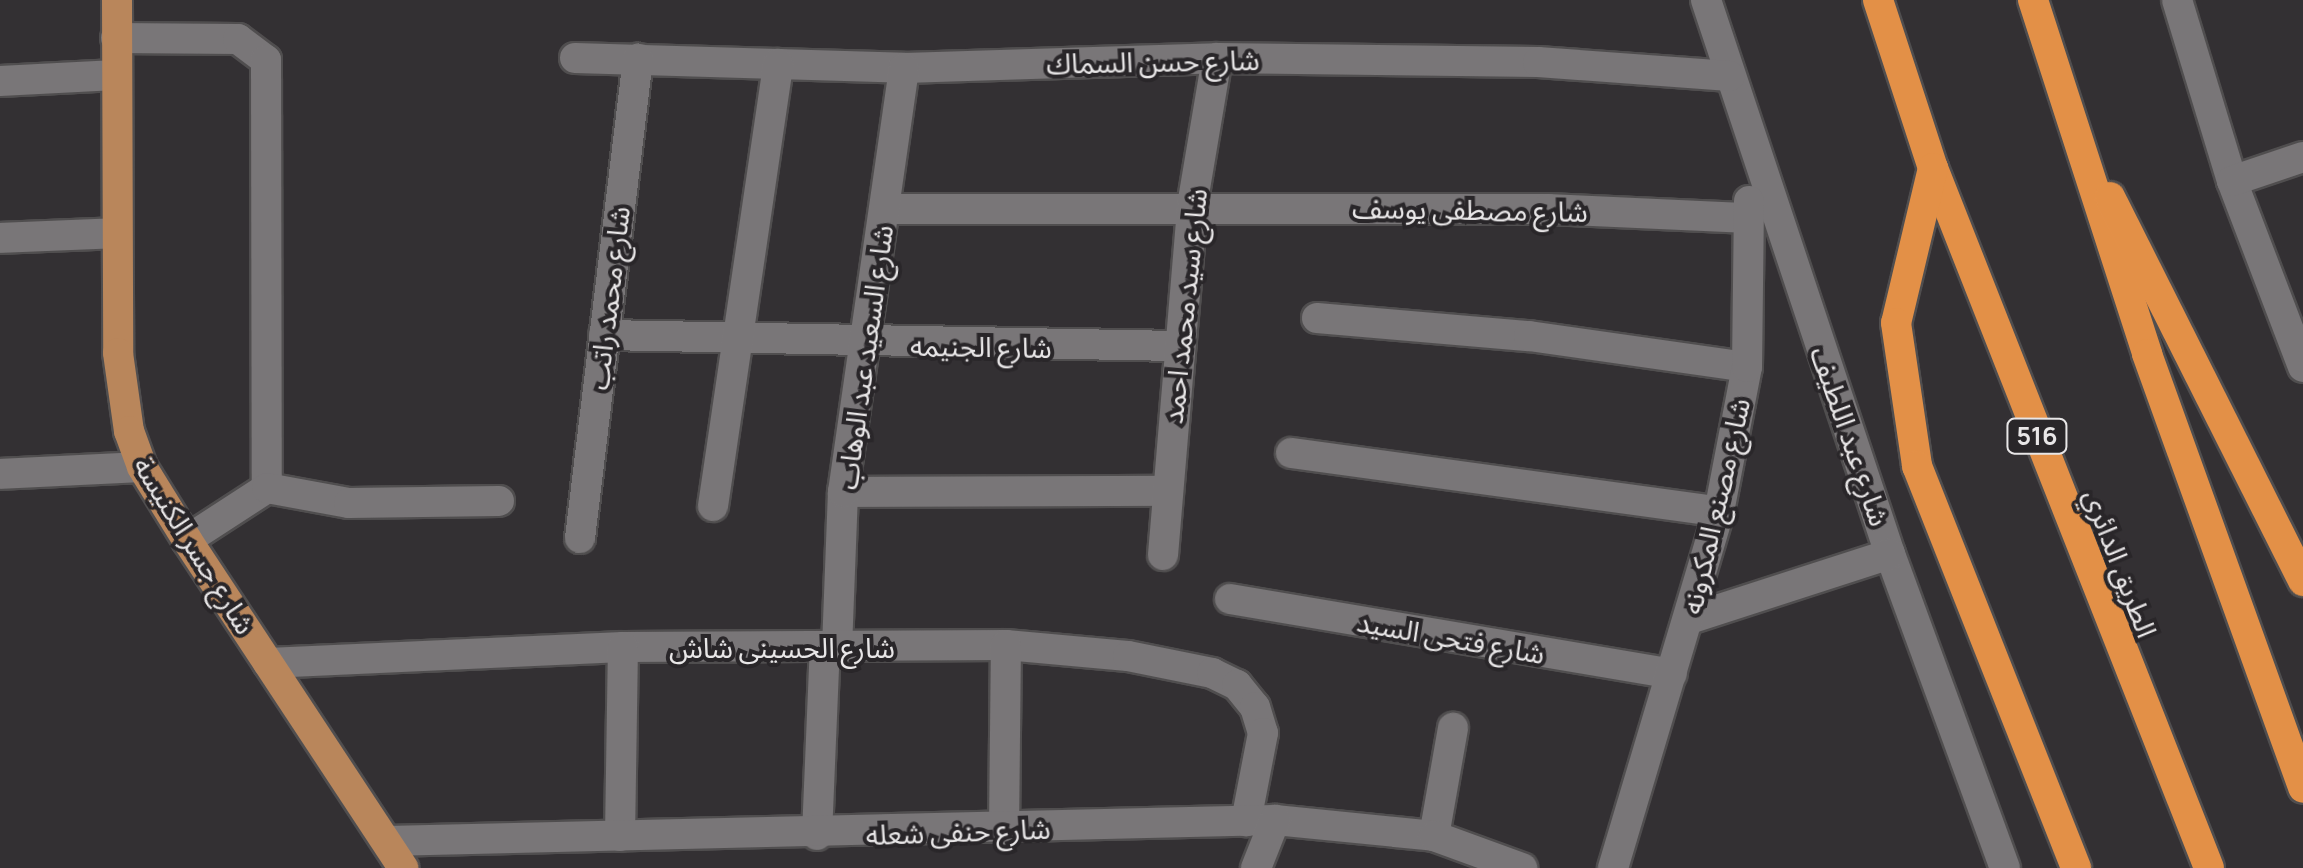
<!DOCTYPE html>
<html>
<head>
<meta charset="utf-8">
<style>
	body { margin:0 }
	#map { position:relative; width:2303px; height:868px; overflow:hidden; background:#333033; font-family:Manrope,"Noto Sans Arabic",sans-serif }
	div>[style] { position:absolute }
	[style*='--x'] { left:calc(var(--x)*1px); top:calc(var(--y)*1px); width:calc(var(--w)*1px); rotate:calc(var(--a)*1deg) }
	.roads { filter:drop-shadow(2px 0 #504e4f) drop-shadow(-2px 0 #504e4f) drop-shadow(0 2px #504e4f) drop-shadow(0 -2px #504e4f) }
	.minor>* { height:30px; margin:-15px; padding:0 15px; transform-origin:15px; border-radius:15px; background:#797678 }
	.major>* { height:30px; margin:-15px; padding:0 15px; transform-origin:15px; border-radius:15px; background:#b9865b }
	.highway>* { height:30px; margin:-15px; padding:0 15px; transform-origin:15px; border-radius:15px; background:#e39047 }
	span { translate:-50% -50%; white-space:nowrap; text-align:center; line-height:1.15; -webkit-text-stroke:8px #292629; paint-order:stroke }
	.shield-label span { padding:2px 8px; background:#292629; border:2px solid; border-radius:8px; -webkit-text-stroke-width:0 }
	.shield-label { font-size:25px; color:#e8e6e7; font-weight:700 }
	.street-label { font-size:28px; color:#e8e6e7 }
</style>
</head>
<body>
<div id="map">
	<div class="roads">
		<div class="minor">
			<i style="--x:1706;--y:0;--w:584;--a:71.63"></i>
			<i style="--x:1890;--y:554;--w:334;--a:69.9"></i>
			<i style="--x:2177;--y:0;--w:189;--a:73.1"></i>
			<i style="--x:2232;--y:181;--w:199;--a:69.1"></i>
			<i style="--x:116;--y:38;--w:122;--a:0.5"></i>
			<i style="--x:238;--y:39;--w:35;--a:37"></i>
			<i style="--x:266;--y:60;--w:428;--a:89.9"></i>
			<i style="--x:575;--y:58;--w:329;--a:1.7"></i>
			<i style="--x:904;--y:68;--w:313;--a:-1.8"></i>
			<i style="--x:1217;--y:58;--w:321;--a:0.7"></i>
			<i style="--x:1538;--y:62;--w:192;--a:4.2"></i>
			<i style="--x:0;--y:81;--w:116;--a:-3"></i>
			<i style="--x:2232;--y:181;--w:75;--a:-18.7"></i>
			<i style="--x:886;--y:209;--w:662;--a:0"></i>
			<i style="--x:1548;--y:209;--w:201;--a:2.6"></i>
			<i style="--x:0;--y:238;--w:117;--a:-2.4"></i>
			<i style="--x:1317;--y:318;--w:213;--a:4.9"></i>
			<i style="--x:1529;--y:336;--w:220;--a:8.1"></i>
			<i style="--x:604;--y:335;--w:574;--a:1.1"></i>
			<i style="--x:1291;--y:453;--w:432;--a:7.8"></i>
			<i style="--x:0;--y:474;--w:142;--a:-2.8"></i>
			<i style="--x:843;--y:492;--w:325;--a:-0.2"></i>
			<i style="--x:713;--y:506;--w:447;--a:-81.6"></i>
			<i style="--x:580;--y:538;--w:483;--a:-83.1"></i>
			<i style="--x:187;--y:540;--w:95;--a:-33"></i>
			<i style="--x:267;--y:488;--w:83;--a:10.4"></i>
			<i style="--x:349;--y:503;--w:150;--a:-0.8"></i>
			<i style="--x:1163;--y:555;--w:350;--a:-85.2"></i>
			<i style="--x:1192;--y:206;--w:150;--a:-80.4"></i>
			<i style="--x:1230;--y:599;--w:448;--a:9.6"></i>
			<i style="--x:1689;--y:619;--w:211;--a:-17.9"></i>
			<i style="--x:837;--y:648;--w:156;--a:-87.8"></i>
			<i style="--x:843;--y:492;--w:428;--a:-81.8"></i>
			<i style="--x:268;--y:663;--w:355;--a:-2.6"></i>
			<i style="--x:623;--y:647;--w:383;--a:-0.3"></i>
			<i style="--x:1006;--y:645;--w:122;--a:5.2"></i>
			<i style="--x:1128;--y:656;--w:86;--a:11.4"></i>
			<i style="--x:1212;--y:673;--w:28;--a:26"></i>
			<i style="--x:1237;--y:685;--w:28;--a:51"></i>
			<i style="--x:1255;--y:707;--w:27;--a:73"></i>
			<i style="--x:1263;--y:733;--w:90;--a:100.9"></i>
			<i style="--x:1004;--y:830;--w:185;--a:-89.4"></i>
			<i style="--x:817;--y:835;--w:187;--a:-87.6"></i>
			<i style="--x:620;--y:836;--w:189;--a:-89.1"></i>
			<i style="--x:1434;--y:836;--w:110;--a:-80"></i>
			<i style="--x:387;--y:841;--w:888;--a:-1.35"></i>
			<i style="--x:1275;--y:820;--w:160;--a:5.7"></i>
			<i style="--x:1434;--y:836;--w:94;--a:20"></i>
			<i style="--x:1256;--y:868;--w:52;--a:-68.4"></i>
			<i style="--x:1613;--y:868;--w:371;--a:-73.4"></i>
			<i style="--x:1719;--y:512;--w:148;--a:-79.1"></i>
			<i style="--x:1747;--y:367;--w:166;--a:-89.3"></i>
		</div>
		<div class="major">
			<i style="--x:117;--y:0;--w:353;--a:89.8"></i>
			<i style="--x:118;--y:353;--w:79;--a:82"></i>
			<i style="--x:129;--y:431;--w:38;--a:70"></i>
			<i style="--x:142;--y:467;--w:86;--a:58.3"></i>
			<i style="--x:187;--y:540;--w:393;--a:56.6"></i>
		</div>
		<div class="highway">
			<i style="--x:1878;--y:0;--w:177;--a:71.9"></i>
			<i style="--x:1933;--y:168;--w:752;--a:68.48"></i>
			<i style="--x:2033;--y:0;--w:372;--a:72.1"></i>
			<i style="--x:2147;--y:354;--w:461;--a:70.2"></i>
			<i style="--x:1933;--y:168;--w:159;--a:103.4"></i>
			<i style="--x:1896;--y:323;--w:145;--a:81.6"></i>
			<i style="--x:1917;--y:466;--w:432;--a:68.4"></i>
			<i style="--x:2110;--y:197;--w:430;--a:63.3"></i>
		</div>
	</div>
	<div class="shield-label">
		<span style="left:2037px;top:436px">516</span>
	</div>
	<div class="street-label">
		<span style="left:1153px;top:61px;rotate:-1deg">شارع حسن السماك</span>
		<span style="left:1470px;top:209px;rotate:1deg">شارع مصطفى يوسف</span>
		<span style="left:608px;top:298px;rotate:-83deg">شارع محمد راتب</span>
		<span style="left:1184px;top:306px;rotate:-84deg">شارع سيد محمد احمد</span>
		<span style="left:981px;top:346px;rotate:1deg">شارع الجنيمه</span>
		<span style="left:864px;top:357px;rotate:-82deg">شارع السعيد عبد الوهاب</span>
		<span style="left:1851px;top:436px;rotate:71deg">شارع عبد اللطيف</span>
		<span style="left:1715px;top:506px;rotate:-77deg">شارع مصنع المكرونه</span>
		<span style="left:195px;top:545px;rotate:58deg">شارع جسر الكنيسة</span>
		<span style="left:2121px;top:563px;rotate:69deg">الطريق الدائري</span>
		<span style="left:1451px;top:637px;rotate:10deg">شارع فتحى السيد</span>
		<span style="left:782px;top:647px">شارع الحسينى شاش</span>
		<span style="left:958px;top:831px;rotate:-2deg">شارع حنفى شعله</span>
	</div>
</div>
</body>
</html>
